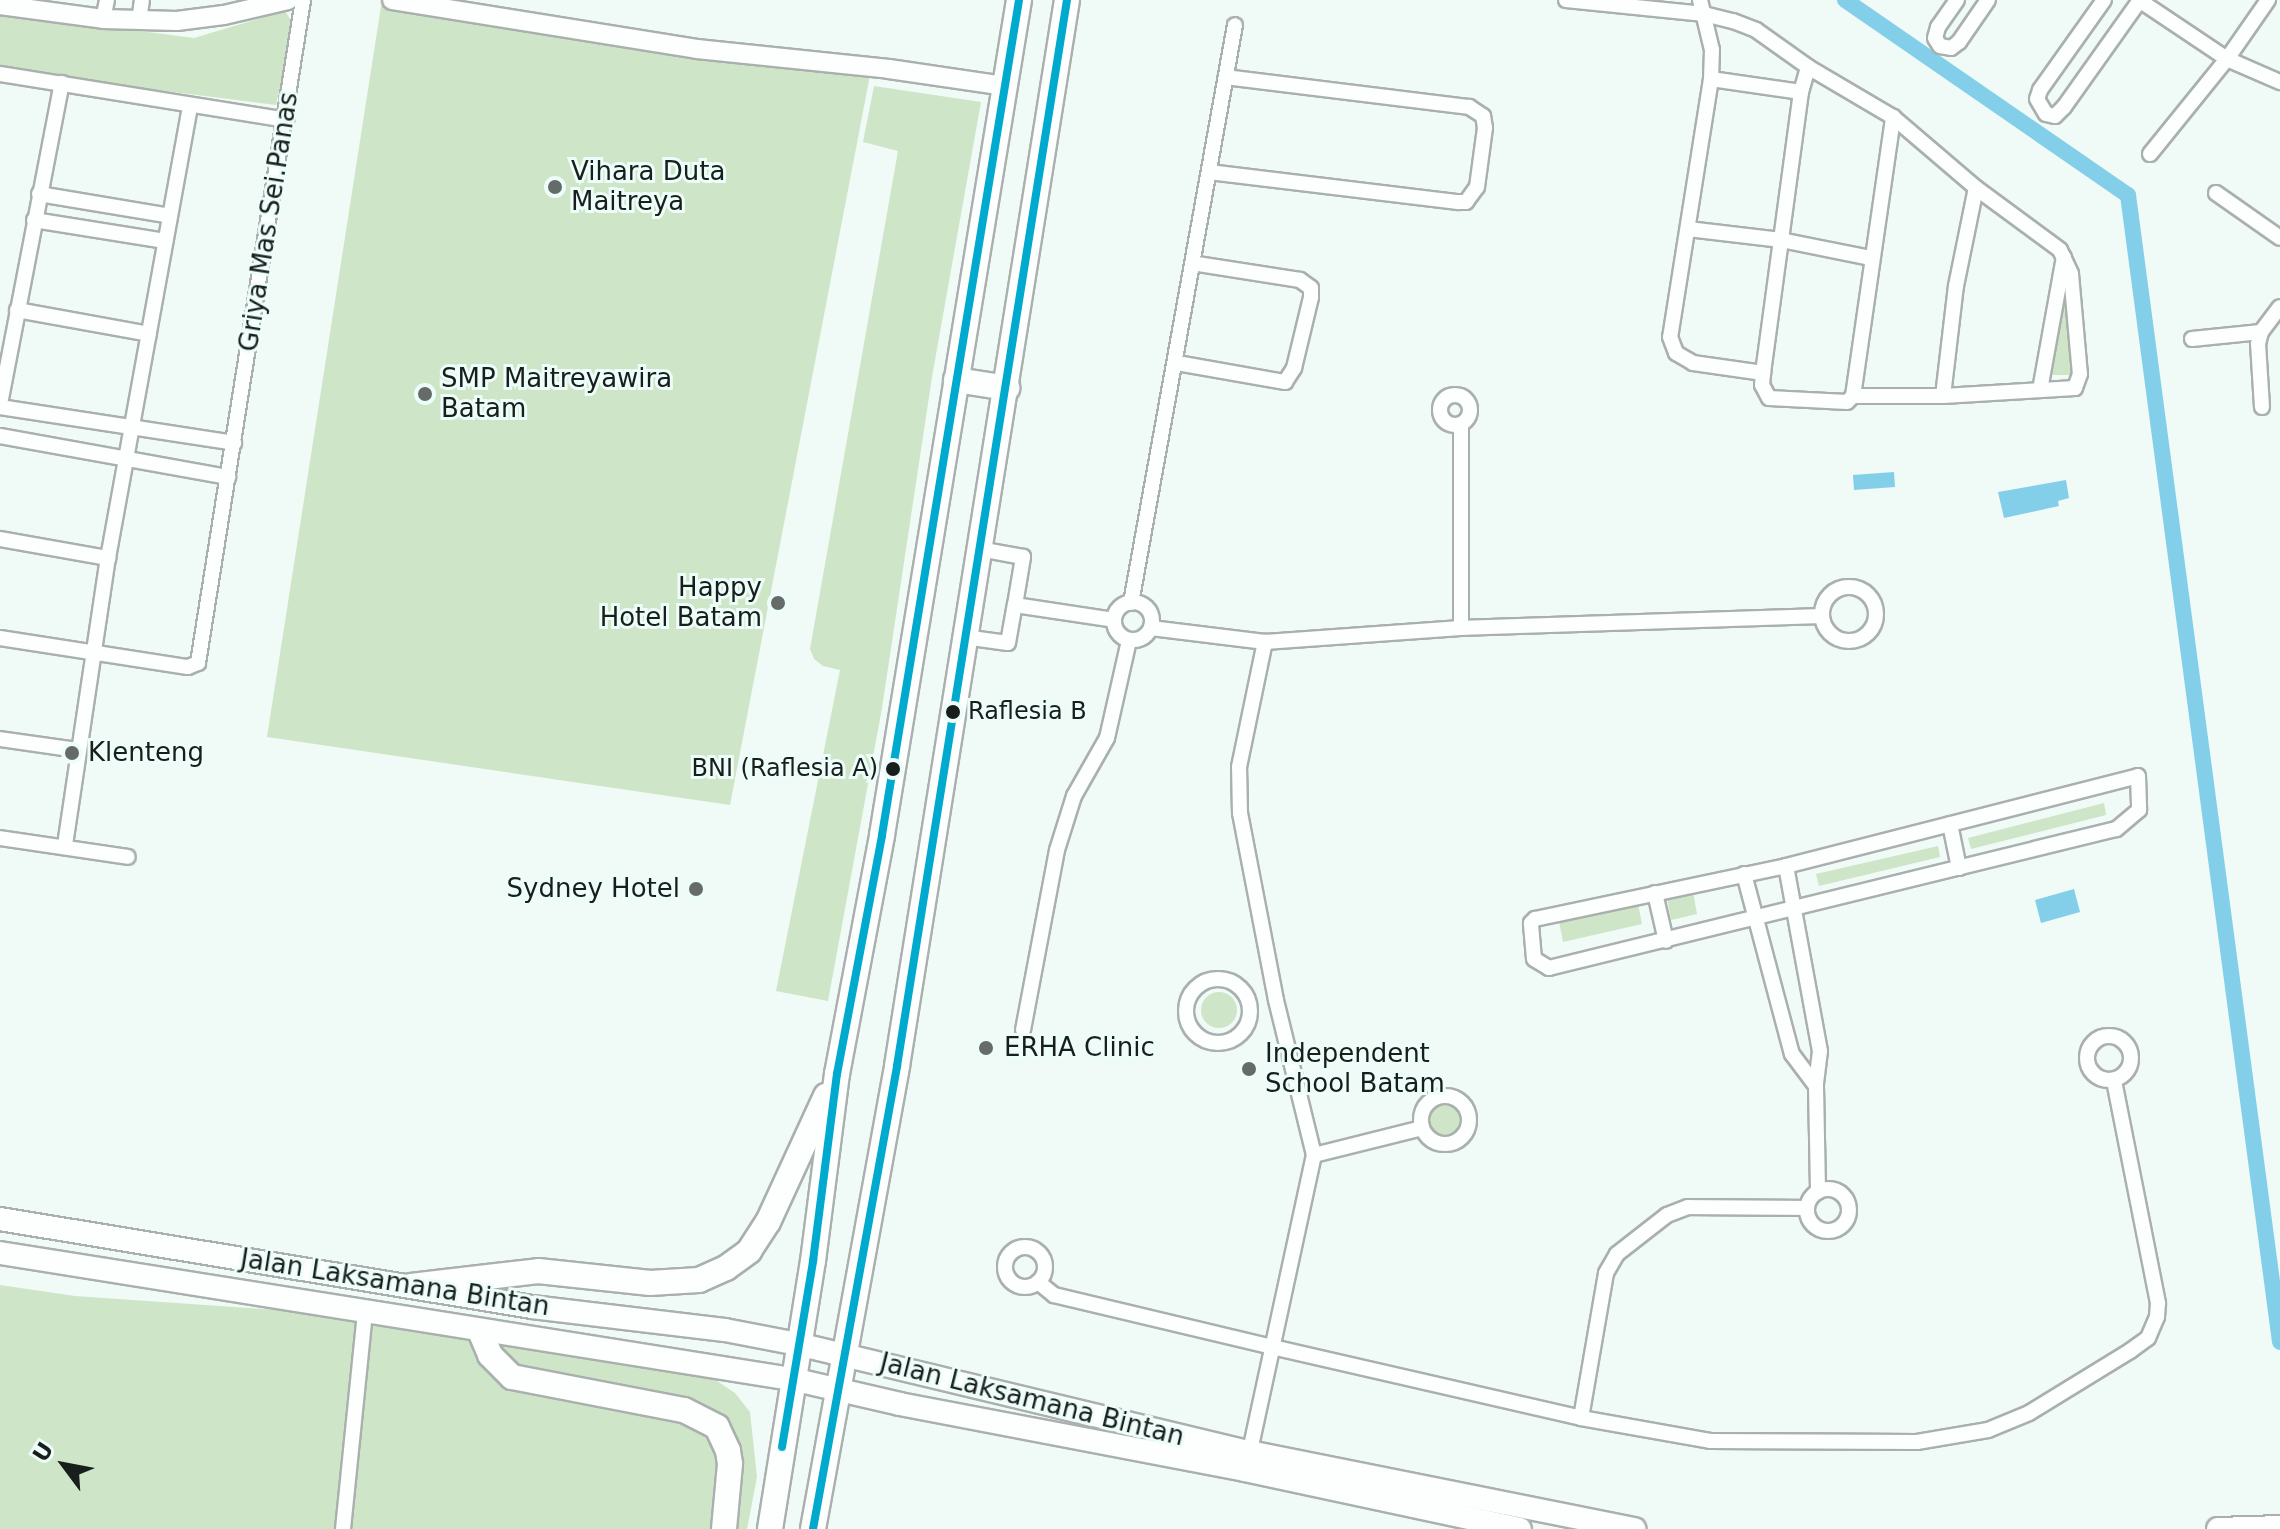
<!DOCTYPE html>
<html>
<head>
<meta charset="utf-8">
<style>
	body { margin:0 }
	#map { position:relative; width:2280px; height:1529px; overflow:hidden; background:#f0faf7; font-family:"DejaVu Sans",sans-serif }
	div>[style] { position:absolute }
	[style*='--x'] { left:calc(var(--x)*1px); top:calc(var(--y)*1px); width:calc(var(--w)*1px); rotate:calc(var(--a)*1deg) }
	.green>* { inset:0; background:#cee6c7 }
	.round { border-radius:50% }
	.water>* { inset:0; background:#83cfea }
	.canal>* { height:16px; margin:-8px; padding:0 8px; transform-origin:8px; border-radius:8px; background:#83cfea }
	.roads { filter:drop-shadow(2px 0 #a9b0ae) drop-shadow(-2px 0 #a9b0ae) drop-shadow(0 2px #a9b0ae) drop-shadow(0 -2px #a9b0ae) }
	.minor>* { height:14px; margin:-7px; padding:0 7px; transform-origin:7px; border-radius:7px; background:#fdfefe }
	.minor>.ring { margin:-7px; padding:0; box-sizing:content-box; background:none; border:14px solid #fdfefe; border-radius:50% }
	.tertiary>* { height:18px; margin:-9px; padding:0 9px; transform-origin:9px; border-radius:9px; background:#fdfefe }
	.secondary>* { height:22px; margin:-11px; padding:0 11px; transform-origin:11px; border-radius:11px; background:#fdfefe }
	.primary>* { height:24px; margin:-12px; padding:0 12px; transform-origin:12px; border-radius:12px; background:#fdfefe }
	.bus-1>* { height:8px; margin:-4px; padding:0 4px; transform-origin:4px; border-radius:4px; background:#00a9ce }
	.dots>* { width:22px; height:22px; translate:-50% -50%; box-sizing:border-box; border:4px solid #edfdf9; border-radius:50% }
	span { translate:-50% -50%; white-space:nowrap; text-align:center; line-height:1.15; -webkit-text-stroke:6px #edfdf9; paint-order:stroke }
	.bus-label { font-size:24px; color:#181e1c }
	.left { translate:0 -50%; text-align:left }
	.right { translate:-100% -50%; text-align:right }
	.poi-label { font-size:26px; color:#181e1c }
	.street-label { font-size:26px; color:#181e1c }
	.north { position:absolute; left:24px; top:1425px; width:80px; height:80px; -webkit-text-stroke:6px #edfdf9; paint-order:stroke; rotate:302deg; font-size:22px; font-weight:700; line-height:32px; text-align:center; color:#181e1c }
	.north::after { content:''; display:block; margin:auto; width:28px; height:36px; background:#181e1c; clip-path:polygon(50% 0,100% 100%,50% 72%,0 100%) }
</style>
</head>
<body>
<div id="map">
	<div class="green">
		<i style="clip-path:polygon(382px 0,871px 70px,730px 805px,267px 737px)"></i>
		<i style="clip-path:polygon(285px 11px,294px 25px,276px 105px,0 70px,0 13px,194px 38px)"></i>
		<i style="clip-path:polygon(874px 86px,981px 102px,932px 377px,882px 708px,828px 1001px,776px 991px,840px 670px,823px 666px,814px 659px,810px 649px,898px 151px,863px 142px)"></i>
		<i style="clip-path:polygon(2070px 275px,2078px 375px,2049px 375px)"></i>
		<i style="clip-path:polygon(2104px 803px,2106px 815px,1971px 849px,1968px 838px)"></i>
		<i style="clip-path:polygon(1938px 846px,1940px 857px,1819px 886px,1816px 874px)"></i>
		<i style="clip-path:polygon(1693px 892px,1697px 914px,1671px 920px,1667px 898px)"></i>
		<i style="clip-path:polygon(1638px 904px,1642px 924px,1563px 942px,1559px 921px)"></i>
		<i class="round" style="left:1201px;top:992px;width:36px;height:36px"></i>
		<i class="round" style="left:1428px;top:1103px;width:36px;height:36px"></i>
		<i style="clip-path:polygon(0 1285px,75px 1296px,365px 1316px,678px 1355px,735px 1393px,750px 1412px,757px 1477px,747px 1529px,0 1529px)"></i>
	</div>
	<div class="water">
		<i style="clip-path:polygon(1894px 472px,1895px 487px,1854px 490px,1853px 475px)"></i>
		<i style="clip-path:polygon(2066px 480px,2069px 498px,2058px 501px,2059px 506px,2004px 518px,1998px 492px)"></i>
		<i style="clip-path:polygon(2074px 889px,2080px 912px,2041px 923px,2035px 900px)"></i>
	</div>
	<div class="canal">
		<i style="--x:1845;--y:0;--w:344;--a:34.6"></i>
		<i style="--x:2128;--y:195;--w:1157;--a:82.45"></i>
	</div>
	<div class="roads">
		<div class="minor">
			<i style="--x:1566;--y:0;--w:139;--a:5.8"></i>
			<i style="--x:1704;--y:14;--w:30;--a:14"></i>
			<i style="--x:1733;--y:21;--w:25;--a:21"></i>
			<i style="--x:1756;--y:30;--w:64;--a:35.4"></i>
			<i style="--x:1808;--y:67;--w:99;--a:30.5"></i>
			<i style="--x:1893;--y:117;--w:109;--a:40.5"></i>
			<i style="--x:1976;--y:188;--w:104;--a:36.4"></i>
			<i style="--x:2060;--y:250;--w:26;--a:65"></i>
			<i style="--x:2071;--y:274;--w:100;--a:84.9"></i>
			<i style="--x:2080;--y:374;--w:15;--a:110"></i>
			<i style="--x:2075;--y:388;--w:132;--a:176.5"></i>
			<i style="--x:1943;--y:396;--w:90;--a:180"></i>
			<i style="--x:1853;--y:396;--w:8;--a:135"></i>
			<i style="--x:1847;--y:402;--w:78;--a:-177.1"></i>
			<i style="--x:1769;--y:398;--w:15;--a:-118"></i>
			<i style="--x:1762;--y:385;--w:12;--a:-85"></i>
			<i style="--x:1763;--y:373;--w:284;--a:-82.3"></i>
			<i style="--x:1801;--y:92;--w:26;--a:-74"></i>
			<i style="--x:1700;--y:0;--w:51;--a:76.5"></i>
			<i style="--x:1712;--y:50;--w:29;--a:92"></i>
			<i style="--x:1711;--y:79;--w:261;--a:99"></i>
			<i style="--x:1670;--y:337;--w:17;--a:69"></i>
			<i style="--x:1676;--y:353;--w:20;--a:30"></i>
			<i style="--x:1693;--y:363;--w:71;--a:8.1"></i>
			<i style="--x:1957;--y:0;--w:33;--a:125"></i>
			<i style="--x:1938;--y:27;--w:11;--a:105"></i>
			<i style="--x:1935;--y:38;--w:9;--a:58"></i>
			<i style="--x:1940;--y:46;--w:11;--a:10"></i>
			<i style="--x:1951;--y:48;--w:10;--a:-37"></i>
			<i style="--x:1959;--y:42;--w:51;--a:-55.4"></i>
			<i style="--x:2104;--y:0;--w:110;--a:125.4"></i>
			<i style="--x:2040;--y:90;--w:9;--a:108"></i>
			<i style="--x:2037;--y:99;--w:17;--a:59"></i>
			<i style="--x:2046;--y:114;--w:9;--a:13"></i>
			<i style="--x:2055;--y:116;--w:13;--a:-45"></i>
			<i style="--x:2064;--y:107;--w:131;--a:-54.6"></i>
			<i style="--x:2139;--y:0;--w:106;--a:33.8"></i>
			<i style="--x:2227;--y:59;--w:58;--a:23.5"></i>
			<i style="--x:103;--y:19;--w:19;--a:-78"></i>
			<i style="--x:139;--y:21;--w:21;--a:-82"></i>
			<i style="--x:0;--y:74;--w:290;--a:9.1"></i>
			<i style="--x:1711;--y:79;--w:91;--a:8.2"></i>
			<i style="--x:2150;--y:154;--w:122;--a:-51"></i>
			<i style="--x:2227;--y:59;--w:72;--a:-55.2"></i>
			<i style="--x:1209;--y:172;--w:251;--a:6.9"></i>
			<i style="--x:1458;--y:202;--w:8;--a:0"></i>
			<i style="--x:1466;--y:202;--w:19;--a:-54"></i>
			<i style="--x:1477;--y:187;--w:60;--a:-82.3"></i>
			<i style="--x:1485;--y:128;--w:12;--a:-99"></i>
			<i style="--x:1483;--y:116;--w:17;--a:-147"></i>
			<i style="--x:1469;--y:107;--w:245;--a:-173"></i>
			<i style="--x:2216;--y:193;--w:78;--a:35.1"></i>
			<i style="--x:39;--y:194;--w:133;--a:9.5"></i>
			<i style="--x:34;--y:220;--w:133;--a:9.1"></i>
			<i style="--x:1688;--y:229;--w:94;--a:6.7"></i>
			<i style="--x:1781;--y:240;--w:92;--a:11.3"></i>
			<i style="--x:17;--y:310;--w:134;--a:10.3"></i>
			<i style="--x:2192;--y:339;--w:69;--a:-5.8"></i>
			<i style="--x:1177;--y:363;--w:110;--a:10"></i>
			<i style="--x:1285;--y:382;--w:17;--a:-57"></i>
			<i style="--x:1294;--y:368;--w:73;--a:-76.5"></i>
			<i style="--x:1311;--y:297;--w:9;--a:-90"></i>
			<i style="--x:1311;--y:288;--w:14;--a:-144"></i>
			<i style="--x:1300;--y:280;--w:109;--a:-171.1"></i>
			<i style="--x:2040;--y:390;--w:135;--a:-79.8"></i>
			<i class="ring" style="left:1440px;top:395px;width:16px;height:16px"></i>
			<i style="--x:1853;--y:396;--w:282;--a:-81.8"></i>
			<i style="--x:1943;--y:396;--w:111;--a:-83.3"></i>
			<i style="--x:1956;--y:286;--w:100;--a:-78.5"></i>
			<i style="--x:0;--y:404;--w:327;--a:-79.1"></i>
			<i style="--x:0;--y:407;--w:237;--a:8.7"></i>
			<i style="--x:2262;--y:407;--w:63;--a:-93.6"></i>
			<i style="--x:2258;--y:344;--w:12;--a:-76"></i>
			<i style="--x:2261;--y:332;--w:31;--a:-53"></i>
			<i style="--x:0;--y:436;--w:232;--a:10.2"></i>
			<i style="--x:0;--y:539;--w:110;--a:10"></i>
			<i class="ring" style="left:1822px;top:587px;width:40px;height:40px"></i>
			<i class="ring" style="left:1114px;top:602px;width:24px;height:24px"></i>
			<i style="--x:1131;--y:603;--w:587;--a:-79.8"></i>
			<i style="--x:1015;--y:605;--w:100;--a:8.6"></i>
			<i style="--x:1151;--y:628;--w:115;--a:7"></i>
			<i style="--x:1265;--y:642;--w:196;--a:-4.1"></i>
			<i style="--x:1461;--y:628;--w:361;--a:-1.9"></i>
			<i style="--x:1461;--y:628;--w:204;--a:-90"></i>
			<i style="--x:964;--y:637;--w:44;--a:7.8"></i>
			<i style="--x:1008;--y:643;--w:39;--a:-80"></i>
			<i style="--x:1015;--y:605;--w:49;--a:-80.5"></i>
			<i style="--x:1023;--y:557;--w:45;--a:-169.7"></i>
			<i style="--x:0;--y:638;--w:190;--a:8.8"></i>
			<i style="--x:188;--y:667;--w:11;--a:-22"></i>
			<i style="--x:198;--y:663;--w:671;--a:-81"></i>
			<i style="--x:0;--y:739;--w:78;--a:8.1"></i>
			<i style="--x:2138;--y:776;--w:34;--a:88"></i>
			<i style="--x:2139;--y:810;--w:30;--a:140"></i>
			<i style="--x:2116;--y:829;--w:584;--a:166.23"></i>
			<i style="--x:1549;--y:968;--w:17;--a:-149"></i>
			<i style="--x:1534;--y:959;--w:36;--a:-95"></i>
			<i style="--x:1531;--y:923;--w:6;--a:-45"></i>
			<i style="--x:1535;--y:919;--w:257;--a:-11.9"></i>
			<i style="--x:1786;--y:866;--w:363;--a:-14.3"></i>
			<i style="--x:1950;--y:824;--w:45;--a:78.4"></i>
			<i style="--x:0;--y:838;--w:129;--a:8.4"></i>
			<i style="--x:65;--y:845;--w:290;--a:-81.5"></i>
			<i style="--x:108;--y:558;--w:460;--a:-79.7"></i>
			<i style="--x:1786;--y:866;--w:188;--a:79.6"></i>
			<i style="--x:1820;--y:1051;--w:35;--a:97"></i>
			<i style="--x:1816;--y:1086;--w:106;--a:88.9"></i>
			<i style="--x:1744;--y:874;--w:186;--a:75.1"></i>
			<i style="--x:1792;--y:1054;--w:40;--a:53"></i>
			<i style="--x:1655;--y:893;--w:49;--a:77.1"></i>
			<i class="ring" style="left:1186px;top:979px;width:50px;height:50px"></i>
			<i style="--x:1023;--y:1030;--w:183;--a:-79.3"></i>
			<i style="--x:1057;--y:850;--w:57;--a:-72.5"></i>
			<i style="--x:1074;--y:796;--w:67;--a:-60.4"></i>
			<i style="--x:1107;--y:738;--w:100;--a:-77.3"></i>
			<i class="ring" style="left:2087px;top:1036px;width:30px;height:30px"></i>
			<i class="ring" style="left:1421px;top:1096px;width:34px;height:34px"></i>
			<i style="--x:1314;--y:1155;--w:111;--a:-14"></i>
			<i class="ring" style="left:1807px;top:1189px;width:28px;height:28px"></i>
			<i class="ring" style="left:1005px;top:1247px;width:26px;height:26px"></i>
			<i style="--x:1038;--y:1282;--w:21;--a:39"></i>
			<i style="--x:1054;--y:1295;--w:224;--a:13.4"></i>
			<i style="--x:1272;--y:1347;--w:317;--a:12.9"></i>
			<i style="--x:1581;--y:1418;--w:131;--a:10.1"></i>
			<i style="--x:1710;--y:1441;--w:207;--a:0.3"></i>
			<i style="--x:1917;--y:1442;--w:72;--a:-9.6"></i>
			<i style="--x:1988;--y:1430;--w:44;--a:-22.5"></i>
			<i style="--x:2029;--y:1413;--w:119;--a:-31.5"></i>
			<i style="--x:2130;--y:1351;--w:22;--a:-36"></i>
			<i style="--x:2148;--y:1338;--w:23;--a:-67"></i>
			<i style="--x:2157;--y:1317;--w:14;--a:-86"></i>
			<i style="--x:2158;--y:1303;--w:227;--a:-101.2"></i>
			<i style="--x:1581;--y:1418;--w:147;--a:-80.2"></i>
			<i style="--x:1606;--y:1273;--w:22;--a:-60"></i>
			<i style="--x:1617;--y:1254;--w:63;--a:-38"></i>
			<i style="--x:1667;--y:1215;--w:22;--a:-21"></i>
			<i style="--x:1688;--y:1207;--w:119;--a:0.5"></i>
			<i style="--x:1248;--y:1460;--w:312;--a:-77.8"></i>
			<i style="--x:1314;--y:1155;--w:160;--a:-103.8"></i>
			<i style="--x:1276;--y:1000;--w:190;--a:-100.9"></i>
			<i style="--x:1240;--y:813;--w:46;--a:-91.2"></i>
			<i style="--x:1239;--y:767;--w:128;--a:-78.3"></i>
			<i style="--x:343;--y:1529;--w:217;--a:-84.2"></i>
		</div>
		<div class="tertiary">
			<i style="--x:392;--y:0;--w:309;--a:9.1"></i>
			<i style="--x:697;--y:49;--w:193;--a:5.9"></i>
			<i style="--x:889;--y:69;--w:118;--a:8.3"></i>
			<i style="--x:0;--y:5;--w:104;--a:7.7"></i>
			<i style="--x:103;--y:19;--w:74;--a:1.5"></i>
			<i style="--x:177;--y:21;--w:47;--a:-7.3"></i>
			<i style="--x:224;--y:15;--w:66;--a:-13.2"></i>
		</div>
		<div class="secondary">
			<i style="--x:0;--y:1219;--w:539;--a:9.39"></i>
			<i style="--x:532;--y:1307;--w:194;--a:6.8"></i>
			<i style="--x:725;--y:1330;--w:74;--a:10.9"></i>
			<i style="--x:798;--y:1344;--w:464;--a:13.5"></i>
			<i style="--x:1249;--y:1452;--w:393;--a:11.3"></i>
			<i style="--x:0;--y:1253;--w:802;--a:9.04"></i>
			<i style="--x:792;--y:1379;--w:111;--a:13"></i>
			<i style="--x:900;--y:1404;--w:351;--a:10.8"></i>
			<i style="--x:1245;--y:1470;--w:281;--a:12.1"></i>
			<i style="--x:2218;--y:1529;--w:62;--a:-1.8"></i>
		</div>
		<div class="primary">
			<i style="--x:956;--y:380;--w:52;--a:8.9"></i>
			<i style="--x:411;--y:1286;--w:128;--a:-6.7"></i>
			<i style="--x:538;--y:1271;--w:113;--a:6.1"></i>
			<i style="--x:650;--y:1283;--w:49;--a:-3.5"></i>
			<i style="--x:699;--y:1280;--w:30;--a:-24"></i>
			<i style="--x:726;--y:1268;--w:29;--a:-36"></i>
			<i style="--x:749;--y:1251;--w:35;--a:-57"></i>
			<i style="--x:768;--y:1222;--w:139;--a:-65.3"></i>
			<i style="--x:480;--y:1331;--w:26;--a:67"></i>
			<i style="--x:490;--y:1355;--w:31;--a:45"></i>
			<i style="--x:512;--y:1377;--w:175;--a:10.9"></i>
			<i style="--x:684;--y:1410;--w:37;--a:27"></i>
			<i style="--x:717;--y:1427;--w:26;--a:65"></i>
			<i style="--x:728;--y:1451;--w:13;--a:81"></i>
			<i style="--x:730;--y:1464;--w:65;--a:95.3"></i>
			<i style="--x:770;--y:1529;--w:271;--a:-80.9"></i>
			<i style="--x:813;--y:1261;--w:189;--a:-82.7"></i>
			<i style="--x:837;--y:1074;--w:243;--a:-79.3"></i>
			<i style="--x:882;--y:835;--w:846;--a:-80.68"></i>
			<i style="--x:813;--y:1529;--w:471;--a:-79.7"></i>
			<i style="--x:897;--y:1066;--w:1079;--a:-80.94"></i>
		</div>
	</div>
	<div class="bus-1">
		<i style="--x:782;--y:1447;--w:189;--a:-80.5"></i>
		<i style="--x:813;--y:1261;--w:189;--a:-82.7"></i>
		<i style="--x:837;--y:1074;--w:243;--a:-79.3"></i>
		<i style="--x:882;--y:835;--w:846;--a:-80.68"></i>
		<i style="--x:813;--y:1529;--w:471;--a:-79.7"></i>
		<i style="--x:897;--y:1066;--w:1079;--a:-80.94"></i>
	</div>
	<div class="dots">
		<i style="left:555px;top:187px;background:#646b69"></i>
		<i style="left:425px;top:394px;background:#646b69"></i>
		<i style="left:778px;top:603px;background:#646b69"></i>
		<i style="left:953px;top:712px;background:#181e1c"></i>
		<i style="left:72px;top:753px;background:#646b69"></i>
		<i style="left:893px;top:769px;background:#181e1c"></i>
		<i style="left:696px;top:889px;background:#646b69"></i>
		<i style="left:986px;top:1048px;background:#646b69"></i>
		<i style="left:1249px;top:1069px;background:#646b69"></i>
	</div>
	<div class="bus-label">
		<span class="left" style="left:968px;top:712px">Raflesia B</span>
		<span class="right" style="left:878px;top:769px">BNI (Raflesia A)</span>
	</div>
	<div class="poi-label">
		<span class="left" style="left:571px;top:187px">Vihara Duta<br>Maitreya</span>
		<span class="left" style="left:441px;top:394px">SMP Maitreyawira<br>Batam</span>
		<span class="right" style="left:762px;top:603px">Happy<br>Hotel Batam</span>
		<span class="left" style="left:88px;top:753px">Klenteng</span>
		<span class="right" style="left:680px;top:889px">Sydney Hotel</span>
		<span class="left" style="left:1004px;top:1048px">ERHA Clinic</span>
		<span class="left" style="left:1265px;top:1069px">Independent<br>School Batam</span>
	</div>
	<div class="street-label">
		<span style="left:269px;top:222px;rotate:-81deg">Griya Mas Sei.Panas</span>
		<span style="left:395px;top:1283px;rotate:9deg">Jalan Laksamana Bintan</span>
		<span style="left:1032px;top:1400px;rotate:14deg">Jalan Laksamana Bintan</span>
	</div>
	<div class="north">U</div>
</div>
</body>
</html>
